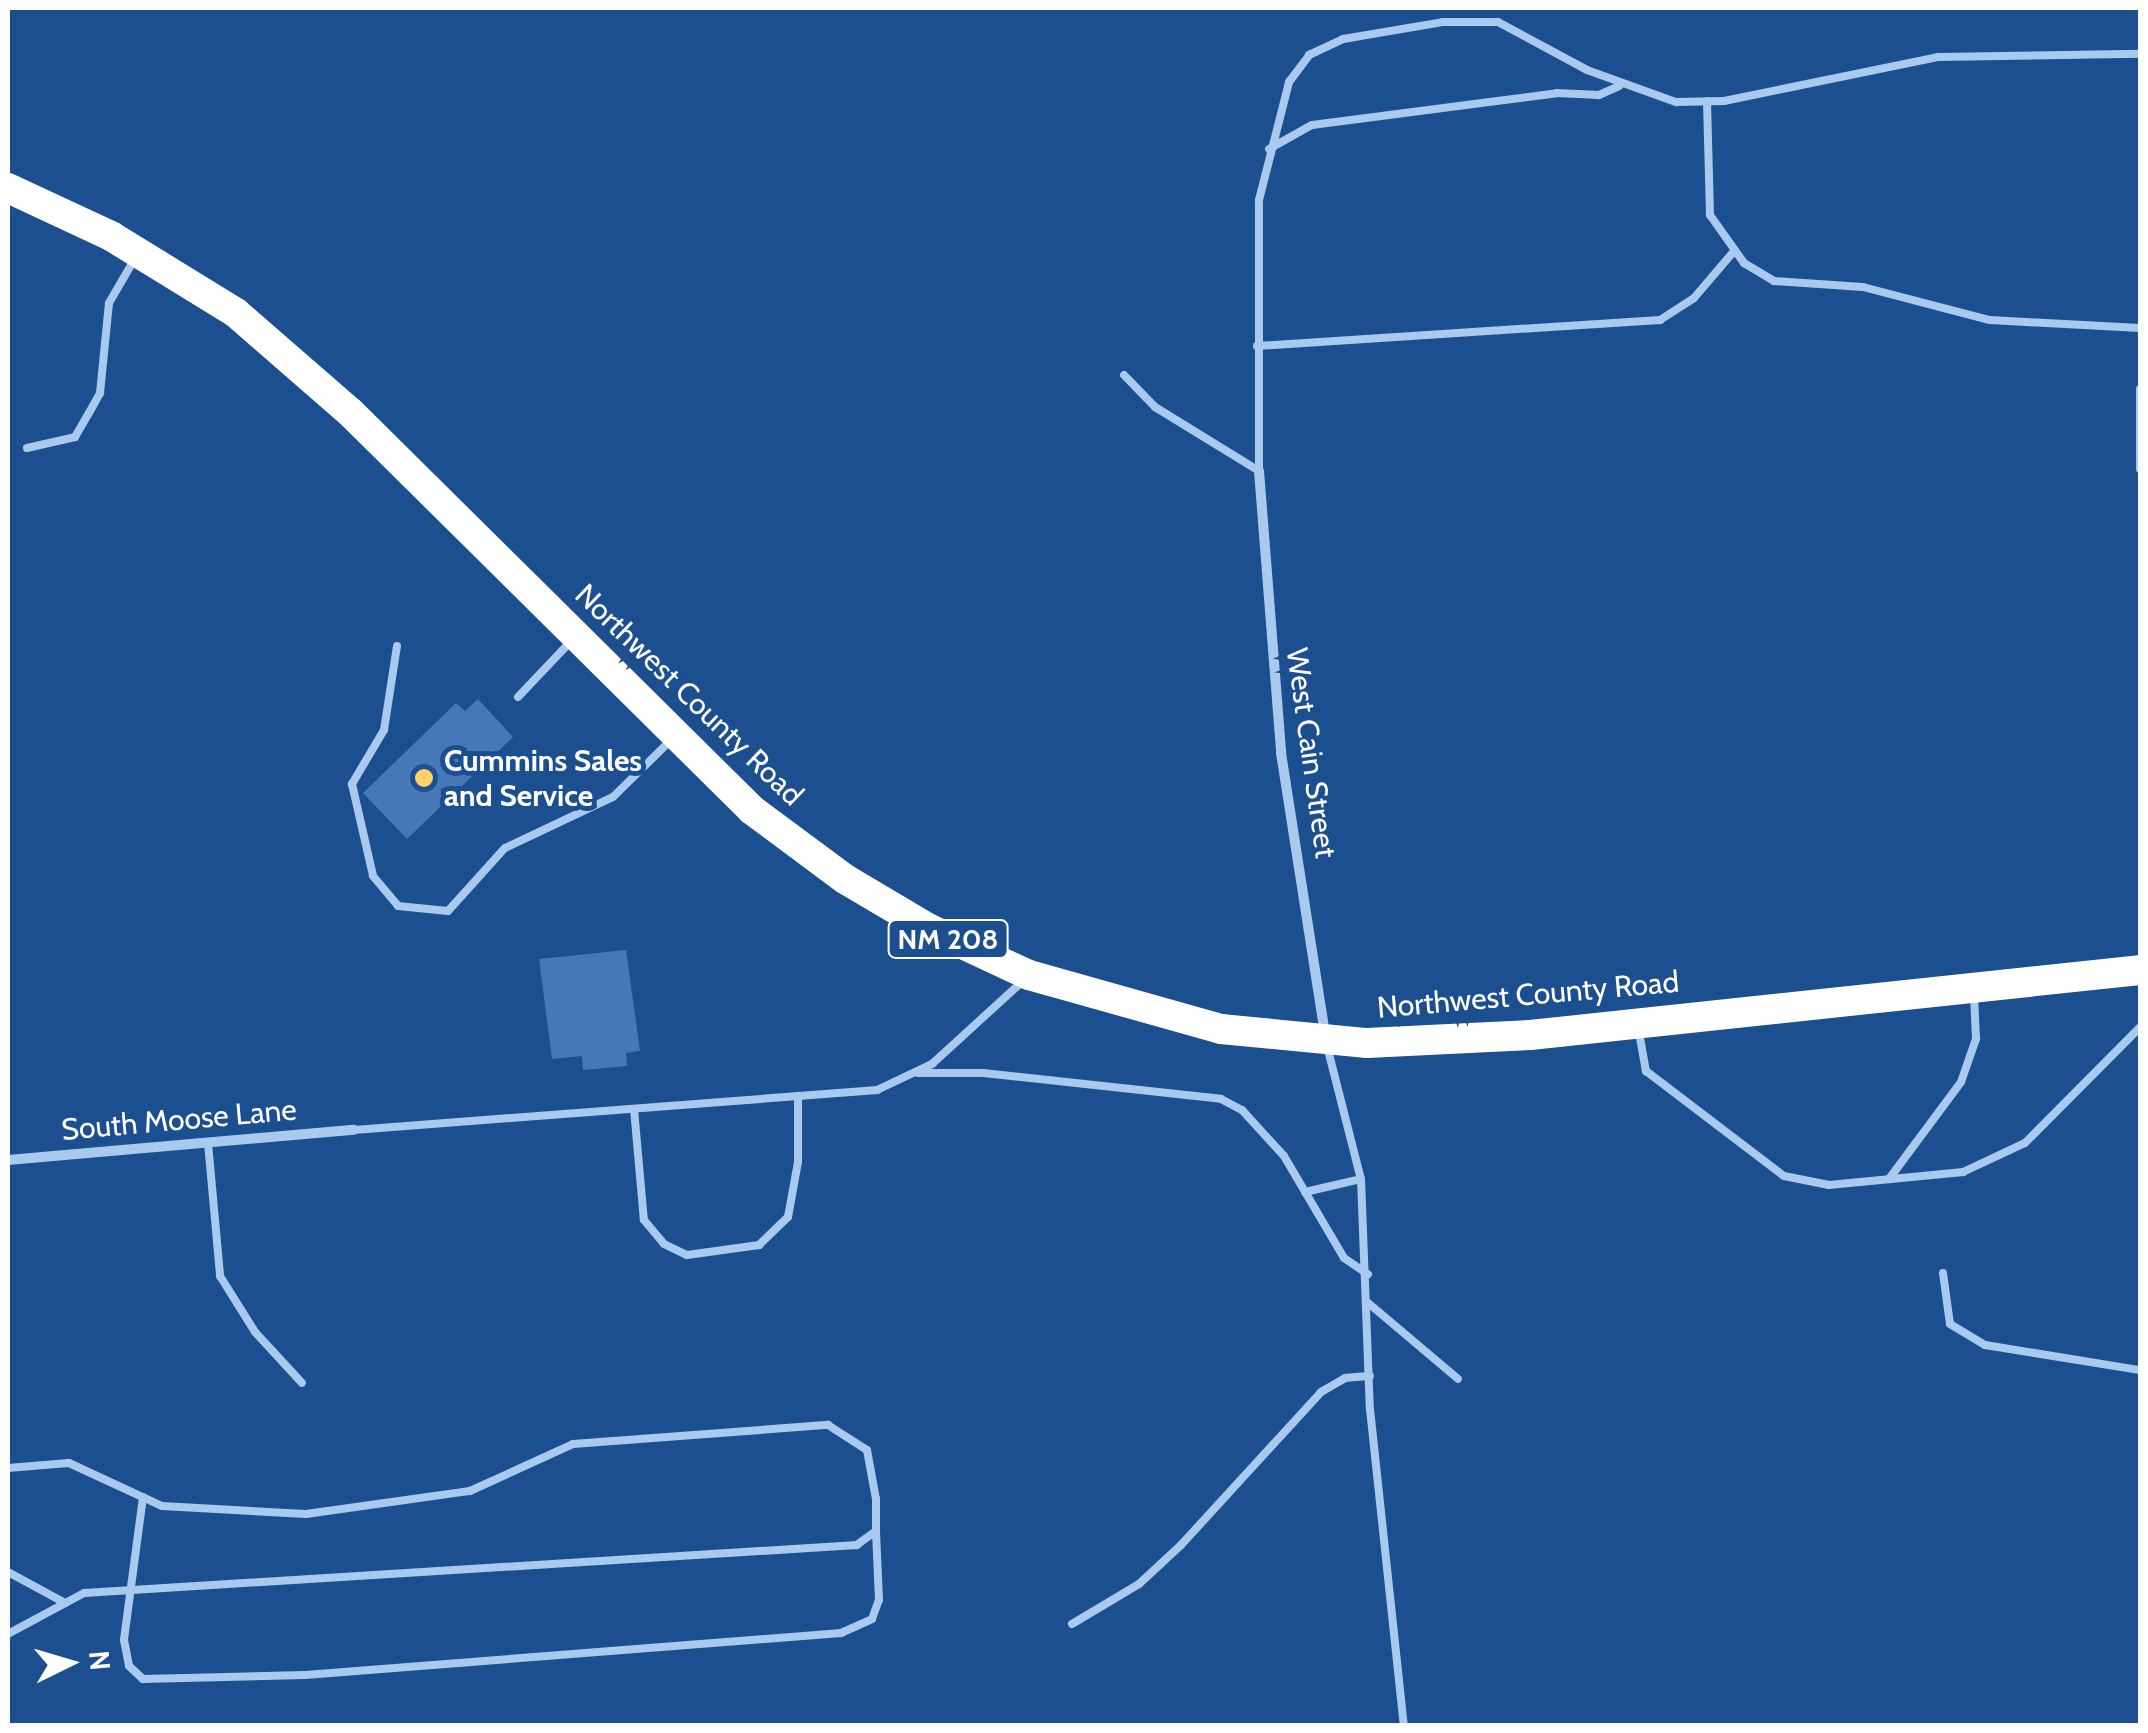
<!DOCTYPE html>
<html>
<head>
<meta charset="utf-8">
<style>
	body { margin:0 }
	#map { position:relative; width:2148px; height:1733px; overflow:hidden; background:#1b4f8f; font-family:Cabin,sans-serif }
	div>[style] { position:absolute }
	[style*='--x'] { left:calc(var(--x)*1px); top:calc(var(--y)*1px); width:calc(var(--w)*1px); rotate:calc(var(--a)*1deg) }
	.building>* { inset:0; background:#4478b7 }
	.lane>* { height:8px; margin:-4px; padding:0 4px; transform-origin:4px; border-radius:4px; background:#a9c9ee }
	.street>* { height:10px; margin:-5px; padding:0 5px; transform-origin:5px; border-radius:5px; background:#a9c9ee }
	.highway>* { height:30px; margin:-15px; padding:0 15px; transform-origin:15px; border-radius:15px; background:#fff }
	.dots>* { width:28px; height:28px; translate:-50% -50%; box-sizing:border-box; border:5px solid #1b4f8f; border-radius:50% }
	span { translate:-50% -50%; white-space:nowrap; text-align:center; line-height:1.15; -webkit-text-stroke:10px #1b4f8f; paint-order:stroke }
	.shield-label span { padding:2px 8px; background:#1b4f8f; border:2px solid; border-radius:8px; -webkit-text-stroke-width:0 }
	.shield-label { font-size:28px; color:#fff; font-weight:700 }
	.street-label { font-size:30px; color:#fff }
	.poi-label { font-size:30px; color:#fff; font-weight:700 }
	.left { translate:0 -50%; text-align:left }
	.frame { position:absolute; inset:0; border:10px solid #fff; pointer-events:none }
	.north { position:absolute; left:20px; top:1613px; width:100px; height:100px; -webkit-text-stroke:8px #1b4f8f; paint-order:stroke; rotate:85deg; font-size:28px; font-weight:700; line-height:40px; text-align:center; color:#fff }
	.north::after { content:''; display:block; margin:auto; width:35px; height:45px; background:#fff; clip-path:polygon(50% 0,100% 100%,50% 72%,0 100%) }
</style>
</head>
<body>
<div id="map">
	<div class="building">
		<i style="clip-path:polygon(478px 699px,513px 737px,407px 839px,363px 793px,456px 703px,465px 711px)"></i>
		<i style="clip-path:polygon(626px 950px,640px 1051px,626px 1053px,627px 1066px,583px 1070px,582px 1056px,552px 1059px,539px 959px)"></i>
	</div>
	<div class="lane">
		<i style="--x:1707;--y:101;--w:114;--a:88.5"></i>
		<i style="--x:1710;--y:215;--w:59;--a:54.7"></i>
		<i style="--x:1744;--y:263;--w:35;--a:31"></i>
		<i style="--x:1774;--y:281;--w:89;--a:3.9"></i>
		<i style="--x:1863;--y:287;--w:131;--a:14.6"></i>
		<i style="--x:1990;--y:320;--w:150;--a:3.1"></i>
		<i style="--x:1269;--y:149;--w:49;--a:-29.2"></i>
		<i style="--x:1312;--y:125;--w:247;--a:-7.4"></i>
		<i style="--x:1557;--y:93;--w:42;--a:2.7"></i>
		<i style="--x:1599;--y:95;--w:22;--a:-24"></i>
		<i style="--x:1257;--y:346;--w:404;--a:-3.7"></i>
		<i style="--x:1660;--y:320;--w:40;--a:-32.9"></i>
		<i style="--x:1694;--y:298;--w:63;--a:-49.5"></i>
		<i style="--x:1124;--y:375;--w:45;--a:45.9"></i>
		<i style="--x:1155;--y:407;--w:122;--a:31.6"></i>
		<i style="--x:2140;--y:389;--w:80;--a:90"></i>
		<i style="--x:27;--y:448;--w:49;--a:-12.9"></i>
		<i style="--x:75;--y:437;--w:28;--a:-60"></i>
		<i style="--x:89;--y:413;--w:23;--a:-61"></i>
		<i style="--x:100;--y:393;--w:90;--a:-84.3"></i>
		<i style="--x:109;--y:303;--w:50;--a:-59.8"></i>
		<i style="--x:1259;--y:471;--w:271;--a:-90"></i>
		<i style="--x:1259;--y:200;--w:122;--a:-75.7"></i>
		<i style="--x:1289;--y:82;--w:34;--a:-53"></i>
		<i style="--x:1309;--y:55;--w:38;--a:-25"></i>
		<i style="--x:1343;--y:39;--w:101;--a:-9.6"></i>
		<i style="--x:1443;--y:22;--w:55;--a:0"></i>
		<i style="--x:1498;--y:22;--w:101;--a:28.3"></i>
		<i style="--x:1587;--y:70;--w:95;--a:19.8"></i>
		<i style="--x:1676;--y:102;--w:48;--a:-1.2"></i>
		<i style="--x:1724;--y:101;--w:218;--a:-11.6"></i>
		<i style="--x:1938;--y:57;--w:202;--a:-0.9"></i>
		<i style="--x:397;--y:646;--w:85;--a:98.8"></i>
		<i style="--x:384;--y:730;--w:63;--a:120.7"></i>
		<i style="--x:352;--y:784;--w:94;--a:77.1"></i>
		<i style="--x:373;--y:876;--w:39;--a:50"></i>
		<i style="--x:398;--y:906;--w:50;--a:5.7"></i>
		<i style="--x:448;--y:911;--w:85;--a:-47.9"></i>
		<i style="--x:505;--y:848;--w:119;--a:-25.3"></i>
		<i style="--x:613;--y:797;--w:84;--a:-44.5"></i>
		<i style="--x:518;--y:697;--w:80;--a:-46.5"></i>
		<i style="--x:1639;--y:1032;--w:40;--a:80"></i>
		<i style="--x:1646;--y:1071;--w:173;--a:37.3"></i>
		<i style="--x:1784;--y:1176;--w:46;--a:11.3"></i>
		<i style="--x:1829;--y:1185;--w:135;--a:-5.5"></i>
		<i style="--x:1963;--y:1172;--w:68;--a:-25.1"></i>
		<i style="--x:2025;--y:1143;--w:163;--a:-45.2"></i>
		<i style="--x:1327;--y:1046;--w:137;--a:75.7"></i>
		<i style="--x:1361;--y:1179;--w:230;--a:87.8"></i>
		<i style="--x:1370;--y:1409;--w:319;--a:83.9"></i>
		<i style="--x:918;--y:1073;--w:65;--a:0"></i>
		<i style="--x:983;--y:1073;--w:239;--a:6.2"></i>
		<i style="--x:1221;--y:1099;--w:24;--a:28"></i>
		<i style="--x:1242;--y:1110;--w:62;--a:47.6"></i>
		<i style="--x:1284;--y:1156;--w:118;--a:59.5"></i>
		<i style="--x:1344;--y:1258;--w:29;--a:34"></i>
		<i style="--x:634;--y:1109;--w:111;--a:84.9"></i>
		<i style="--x:644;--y:1220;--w:31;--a:50"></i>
		<i style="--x:664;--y:1244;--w:25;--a:26"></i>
		<i style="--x:687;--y:1255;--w:73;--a:-7.9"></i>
		<i style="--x:759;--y:1245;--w:40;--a:-44"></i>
		<i style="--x:788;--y:1217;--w:56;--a:-79.7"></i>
		<i style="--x:798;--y:1162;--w:66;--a:-90"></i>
		<i style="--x:354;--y:1130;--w:525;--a:-4.37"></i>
		<i style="--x:877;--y:1090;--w:61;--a:-25.3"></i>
		<i style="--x:932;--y:1064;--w:125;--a:-42.4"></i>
		<i style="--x:208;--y:1143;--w:134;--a:84.8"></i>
		<i style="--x:220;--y:1276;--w:66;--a:58"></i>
		<i style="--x:255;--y:1332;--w:69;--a:47.3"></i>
		<i style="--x:1889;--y:1179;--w:121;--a:-53.4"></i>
		<i style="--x:1961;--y:1082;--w:46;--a:-70.8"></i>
		<i style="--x:1976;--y:1039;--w:44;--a:-92.6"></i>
		<i style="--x:1305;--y:1192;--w:57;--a:-13.1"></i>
		<i style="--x:1943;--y:1273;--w:51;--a:82.2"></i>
		<i style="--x:1950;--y:1324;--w:41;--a:31"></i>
		<i style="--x:1985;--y:1345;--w:157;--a:9.2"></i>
		<i style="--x:1367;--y:1302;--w:119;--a:40.2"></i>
		<i style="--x:8;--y:1468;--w:61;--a:-4.7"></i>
		<i style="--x:69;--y:1463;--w:102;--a:24.8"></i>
		<i style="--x:162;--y:1506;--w:144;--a:3.2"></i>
		<i style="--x:306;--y:1514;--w:166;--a:-8"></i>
		<i style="--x:470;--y:1491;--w:113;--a:-24.5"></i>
		<i style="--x:573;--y:1444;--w:256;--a:-4.3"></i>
		<i style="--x:828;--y:1425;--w:46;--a:32.7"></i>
		<i style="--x:867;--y:1450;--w:50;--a:79.6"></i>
		<i style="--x:876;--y:1499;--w:32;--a:90"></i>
		<i style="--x:876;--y:1531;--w:24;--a:144"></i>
		<i style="--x:857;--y:1545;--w:774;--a:176.45"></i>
		<i style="--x:84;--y:1593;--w:86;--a:151.7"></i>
		<i style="--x:143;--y:1497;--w:144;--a:97.6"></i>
		<i style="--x:124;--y:1640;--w:26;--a:79"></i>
		<i style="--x:129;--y:1666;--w:19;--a:43"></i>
		<i style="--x:143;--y:1679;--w:162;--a:-1.4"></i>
		<i style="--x:305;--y:1675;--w:538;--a:-4.48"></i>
		<i style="--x:841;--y:1633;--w:34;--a:-24"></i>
		<i style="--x:872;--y:1619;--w:20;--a:-70"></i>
		<i style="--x:879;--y:1600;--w:69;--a:-92.5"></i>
		<i style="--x:8;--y:1572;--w:65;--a:28.5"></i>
		<i style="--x:1072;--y:1624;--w:78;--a:-30.8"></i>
		<i style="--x:1139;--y:1584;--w:57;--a:-42.9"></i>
		<i style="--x:1181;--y:1545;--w:207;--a:-47.5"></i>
		<i style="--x:1321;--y:1392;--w:28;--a:-30"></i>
		<i style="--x:1345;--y:1378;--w:25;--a:-5"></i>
	</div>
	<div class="street">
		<i style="--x:1259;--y:471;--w:283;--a:85.5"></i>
		<i style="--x:1281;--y:753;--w:285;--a:81.1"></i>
		<i style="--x:8;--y:1160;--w:347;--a:-5"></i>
	</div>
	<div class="highway">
		<i style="--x:8;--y:188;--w:114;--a:25"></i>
		<i style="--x:111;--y:236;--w:147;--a:31.6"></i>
		<i style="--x:236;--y:313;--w:151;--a:41"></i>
		<i style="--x:350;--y:412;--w:566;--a:44.71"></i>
		<i style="--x:752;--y:810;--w:116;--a:36.6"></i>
		<i style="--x:845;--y:879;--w:96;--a:30.6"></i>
		<i style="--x:928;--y:928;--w:111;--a:25"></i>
		<i style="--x:1029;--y:975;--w:199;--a:15.7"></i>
		<i style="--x:1221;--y:1029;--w:147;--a:5.5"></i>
		<i style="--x:1367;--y:1043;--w:163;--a:-2.8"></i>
		<i style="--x:1530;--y:1035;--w:613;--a:-6.08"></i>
	</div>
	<div class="dots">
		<i style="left:424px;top:778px;background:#ffd166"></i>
	</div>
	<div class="shield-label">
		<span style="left:948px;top:939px">NM 208</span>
	</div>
	<div class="street-label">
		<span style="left:689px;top:695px;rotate:44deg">Northwest County Road</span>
		<span style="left:1311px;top:753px;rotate:82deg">West Cain Street</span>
		<span style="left:1528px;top:995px;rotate:-5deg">Northwest County Road</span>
		<span style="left:179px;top:1120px;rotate:-5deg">South Moose Lane</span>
	</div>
	<div class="poi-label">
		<span class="left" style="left:444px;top:778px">Cummins Sales<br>and Service</span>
	</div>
	<div class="frame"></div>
	<div class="north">N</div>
</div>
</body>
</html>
